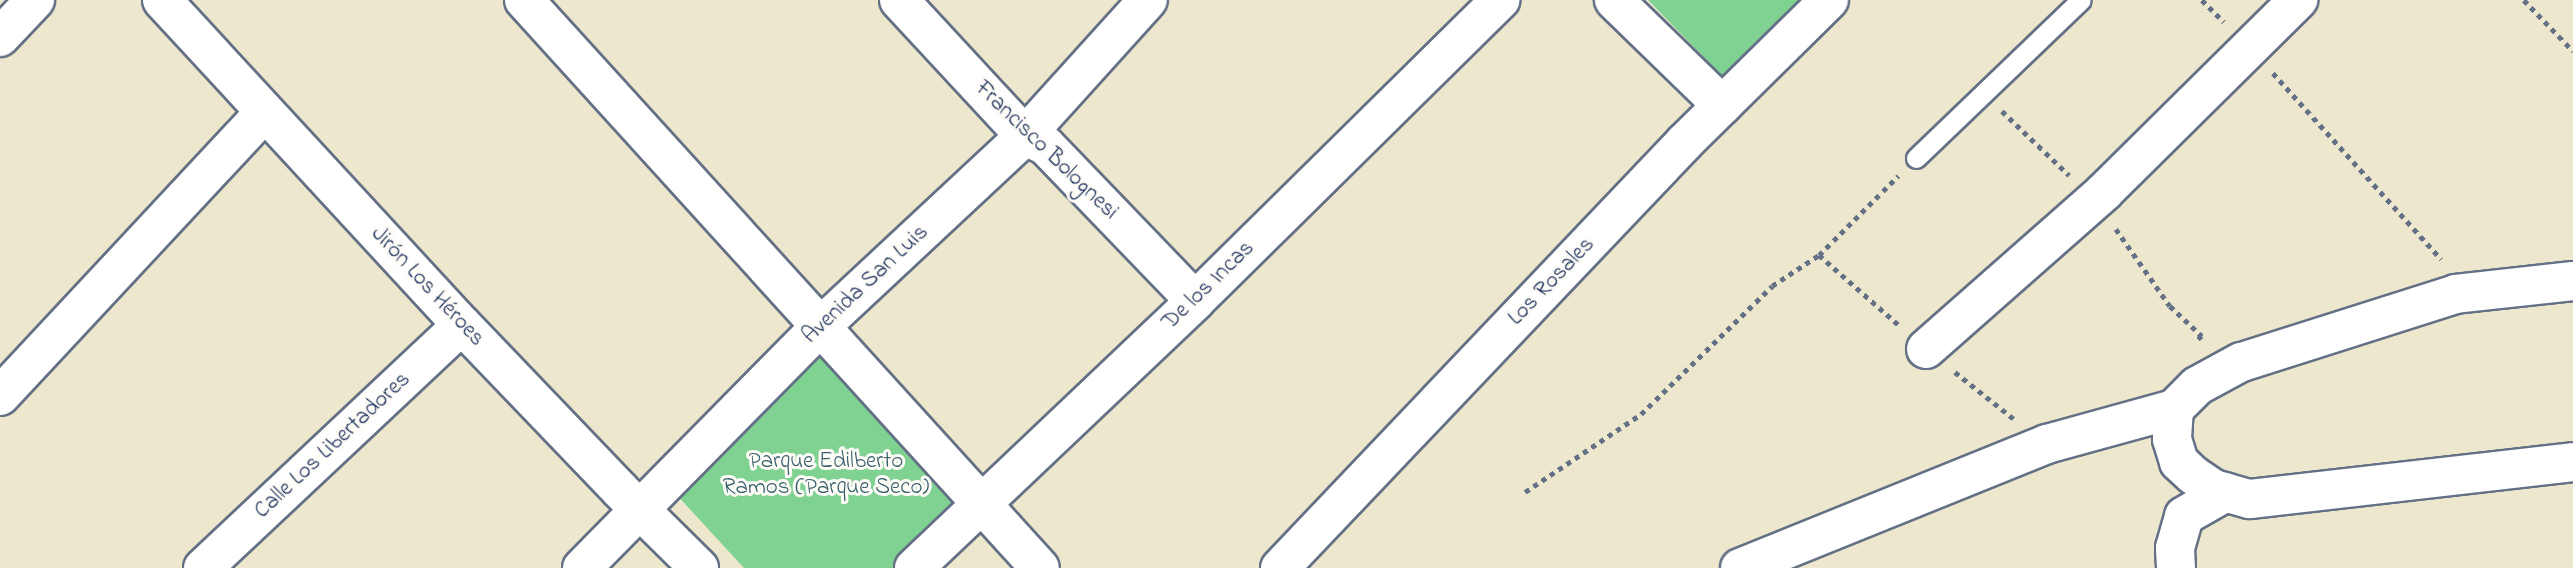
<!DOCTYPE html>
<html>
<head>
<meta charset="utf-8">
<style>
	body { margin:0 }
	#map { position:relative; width:2573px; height:568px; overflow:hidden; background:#ede8cd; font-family:"Indie Flower",sans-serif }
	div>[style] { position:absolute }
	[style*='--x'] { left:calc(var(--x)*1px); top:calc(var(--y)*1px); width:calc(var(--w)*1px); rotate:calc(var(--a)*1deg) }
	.green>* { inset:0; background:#80d293 }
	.path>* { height:4.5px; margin-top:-2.25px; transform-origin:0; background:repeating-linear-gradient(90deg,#647085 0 5px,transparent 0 10px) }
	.roads { filter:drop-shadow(2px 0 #647085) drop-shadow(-2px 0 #647085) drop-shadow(0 2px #647085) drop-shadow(0 -2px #647085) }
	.service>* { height:19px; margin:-9.5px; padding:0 9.5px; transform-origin:9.5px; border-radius:9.5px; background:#fff }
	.minor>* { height:38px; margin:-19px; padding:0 19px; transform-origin:19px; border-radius:19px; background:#fff }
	span { translate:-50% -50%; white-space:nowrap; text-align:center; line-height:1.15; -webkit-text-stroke:6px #fdfcf7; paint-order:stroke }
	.street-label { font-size:23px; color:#1b2f5e }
	.park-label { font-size:23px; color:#39606e }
</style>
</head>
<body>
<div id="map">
	<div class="green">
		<i style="clip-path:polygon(1648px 0,1805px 0,1725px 79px)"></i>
		<i style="clip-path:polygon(823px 343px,973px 489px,893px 568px,744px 568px,675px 493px)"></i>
	</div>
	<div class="path">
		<i style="--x:2202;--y:0;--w:31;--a:45"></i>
		<i style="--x:2524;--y:0;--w:71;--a:46.1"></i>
		<i style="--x:2273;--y:73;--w:251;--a:47.9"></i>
		<i style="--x:2002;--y:111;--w:93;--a:43.7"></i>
		<i style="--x:2116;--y:229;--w:94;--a:55"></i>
		<i style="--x:2170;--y:306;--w:44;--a:43.2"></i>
		<i style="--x:2202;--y:336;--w:8;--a:140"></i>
		<i style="--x:1819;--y:255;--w:108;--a:41.2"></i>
		<i style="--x:1955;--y:372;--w:75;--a:38.5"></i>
		<i style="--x:1525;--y:492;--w:140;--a:-33.9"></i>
		<i style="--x:1641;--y:414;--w:183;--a:-44.3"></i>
		<i style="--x:1772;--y:286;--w:56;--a:-33.4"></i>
		<i style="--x:1819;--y:255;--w:112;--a:-45"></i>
	</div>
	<div class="roads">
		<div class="service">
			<i style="--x:1916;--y:158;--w:228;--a:-43.8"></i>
		</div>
		<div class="minor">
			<i style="--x:162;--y:0;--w:442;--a:47.3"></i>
			<i style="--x:462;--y:325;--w:228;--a:46.2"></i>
			<i style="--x:620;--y:490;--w:111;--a:44.6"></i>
			<i style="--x:524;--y:0;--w:767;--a:47.75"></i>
			<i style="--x:899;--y:0;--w:185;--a:47.2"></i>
			<i style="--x:1025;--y:136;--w:23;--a:25"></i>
			<i style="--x:1046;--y:146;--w:215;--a:46.1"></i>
			<i style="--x:1614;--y:0;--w:151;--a:44.2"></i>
			<i style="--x:0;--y:37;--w:51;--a:-46.6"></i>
			<i style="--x:2573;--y:281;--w:118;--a:173.7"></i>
			<i style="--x:2456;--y:294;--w:225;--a:162.4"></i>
			<i style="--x:2241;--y:362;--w:50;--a:151.4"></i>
			<i style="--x:2197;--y:386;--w:33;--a:135"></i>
			<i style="--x:2174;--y:409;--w:30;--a:94"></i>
			<i style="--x:2172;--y:439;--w:24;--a:73"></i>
			<i style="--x:2179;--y:462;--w:19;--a:43"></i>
			<i style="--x:2193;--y:475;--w:25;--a:34"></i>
			<i style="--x:2214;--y:489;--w:37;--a:16"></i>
			<i style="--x:2250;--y:499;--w:325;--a:-6.5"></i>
			<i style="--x:1926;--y:349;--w:239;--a:-41.4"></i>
			<i style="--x:2105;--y:191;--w:272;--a:-44.7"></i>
			<i style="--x:0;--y:396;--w:387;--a:-47"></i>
			<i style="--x:203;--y:568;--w:355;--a:-43.2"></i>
			<i style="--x:582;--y:568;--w:337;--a:-45.4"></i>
			<i style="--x:819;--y:328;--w:282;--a:-43"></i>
			<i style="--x:1025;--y:136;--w:183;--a:-47.9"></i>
			<i style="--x:914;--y:568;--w:388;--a:-43.5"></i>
			<i style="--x:1195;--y:301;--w:429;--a:-44.6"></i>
			<i style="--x:1280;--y:568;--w:588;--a:-46.45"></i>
			<i style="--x:1685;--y:142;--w:202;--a:-44.6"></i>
			<i style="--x:1740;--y:568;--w:331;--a:-22"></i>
			<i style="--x:2047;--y:444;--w:132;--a:-15.4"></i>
			<i style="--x:2176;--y:568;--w:20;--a:-93"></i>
			<i style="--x:2175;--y:548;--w:33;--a:-74"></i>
			<i style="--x:2184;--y:516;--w:48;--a:-29.7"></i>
		</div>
	</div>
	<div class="street-label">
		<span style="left:1046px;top:151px;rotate:44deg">Francisco Bolognesi</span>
		<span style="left:1552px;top:282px;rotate:-46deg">Los Rosales</span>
		<span style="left:866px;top:285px;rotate:-43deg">Avenida San Luis</span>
		<span style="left:1209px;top:286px;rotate:-44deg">De los Incas</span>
		<span style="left:427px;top:287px;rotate:47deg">Jirón Los Héroes</span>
		<span style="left:333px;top:446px;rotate:-43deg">Calle Los Libertadores</span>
	</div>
	<div class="park-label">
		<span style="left:826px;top:475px">Parque Edilberto<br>Ramos (Parque Seco)</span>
	</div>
</div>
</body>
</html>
